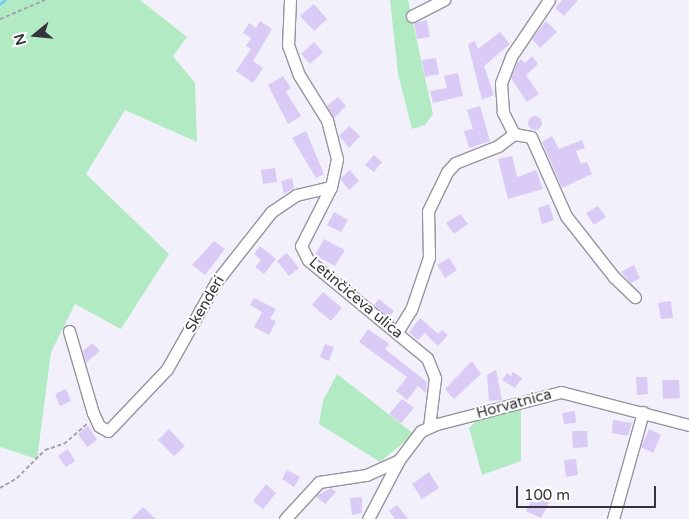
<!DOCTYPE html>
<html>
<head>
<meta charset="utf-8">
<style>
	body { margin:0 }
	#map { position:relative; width:689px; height:519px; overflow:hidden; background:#f2f0fb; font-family:"Varela Round",sans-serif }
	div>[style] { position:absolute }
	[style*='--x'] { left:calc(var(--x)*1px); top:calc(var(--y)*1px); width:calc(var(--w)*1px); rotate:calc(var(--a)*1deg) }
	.green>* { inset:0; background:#b2ebc3 }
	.stream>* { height:2.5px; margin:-1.25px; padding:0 1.25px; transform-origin:1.25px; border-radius:1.25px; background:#74cdf1 }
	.building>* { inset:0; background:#d9cbf6 }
	.round { border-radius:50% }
	.path>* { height:2px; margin-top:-1px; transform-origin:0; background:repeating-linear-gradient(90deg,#a5a3ab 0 4px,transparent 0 6.5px) }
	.roads { filter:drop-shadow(1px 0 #97949f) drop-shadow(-1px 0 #97949f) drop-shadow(0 1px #97949f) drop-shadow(0 -1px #97949f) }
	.minor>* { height:11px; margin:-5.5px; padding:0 5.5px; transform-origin:5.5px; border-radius:5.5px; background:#fff }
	span { translate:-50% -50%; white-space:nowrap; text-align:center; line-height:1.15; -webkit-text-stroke:4px #fff; paint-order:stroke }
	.street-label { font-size:15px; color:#353438 }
	.north { position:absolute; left:10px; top:10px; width:50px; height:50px; -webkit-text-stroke:4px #fff; paint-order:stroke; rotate:253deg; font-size:14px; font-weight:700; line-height:20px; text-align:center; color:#353438 }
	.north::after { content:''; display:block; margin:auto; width:18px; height:22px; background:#353438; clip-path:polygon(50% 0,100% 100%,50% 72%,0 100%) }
	.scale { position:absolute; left:516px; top:486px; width:140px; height:22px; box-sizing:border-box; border:2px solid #353438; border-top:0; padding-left:6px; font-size:15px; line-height:18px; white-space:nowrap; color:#353438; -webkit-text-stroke:4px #fff; paint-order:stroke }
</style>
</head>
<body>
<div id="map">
	<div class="green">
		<i style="clip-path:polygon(0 0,140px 0,187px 37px,173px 56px,195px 83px,197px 142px,125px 110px,86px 174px,169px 254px,121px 329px,75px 304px,51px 352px,37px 459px,0 447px)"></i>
		<i style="clip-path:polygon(390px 0,408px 0,433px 114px,425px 125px,412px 129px,398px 74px)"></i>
		<i style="clip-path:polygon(337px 374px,414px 434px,380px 462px,319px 424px,323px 401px)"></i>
		<i style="clip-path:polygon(521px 405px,521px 461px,482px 475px,469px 428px,480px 417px)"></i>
	</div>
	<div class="stream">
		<i style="--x:0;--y:4;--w:6;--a:-39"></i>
	</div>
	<div class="building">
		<i style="clip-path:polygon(562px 0,578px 0,564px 16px,555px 8px)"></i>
		<i style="clip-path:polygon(314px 4px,327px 19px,314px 31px,300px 16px)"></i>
		<i style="clip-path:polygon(427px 20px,430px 37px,417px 39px,414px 23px)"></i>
		<i style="clip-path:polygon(260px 21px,272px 29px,253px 61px,263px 68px,253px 83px,236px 71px,251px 49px,246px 46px,251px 38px,243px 33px,249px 23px,256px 28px)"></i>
		<i style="clip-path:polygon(546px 21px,557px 32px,540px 48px,532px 39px)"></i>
		<i style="clip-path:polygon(500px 32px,510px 44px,484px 66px,494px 95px,482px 100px,468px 44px,475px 41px,478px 49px)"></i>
		<i style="clip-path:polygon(314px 42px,323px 52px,310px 64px,301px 54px)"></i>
		<i style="clip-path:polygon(532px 56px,538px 64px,526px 75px,539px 94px,527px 102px,511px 78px,517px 63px,521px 59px,525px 63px)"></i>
		<i style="clip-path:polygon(436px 58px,439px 74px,425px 77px,422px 60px)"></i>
		<i style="clip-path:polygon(458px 73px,463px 96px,433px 103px,430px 91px,447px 88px,444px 76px)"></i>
		<i style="clip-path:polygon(283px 76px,291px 88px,286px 92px,301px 116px,288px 124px,268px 85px)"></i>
		<i style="clip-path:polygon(338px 97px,346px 106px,334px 118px,327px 106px)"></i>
		<i style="clip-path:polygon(480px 106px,490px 141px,469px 148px,464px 131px,473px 129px,467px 110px)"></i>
		<i class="round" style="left:528px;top:116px;width:14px;height:14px"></i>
		<i style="clip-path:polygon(349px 126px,360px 136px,349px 148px,339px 136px)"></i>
		<i style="clip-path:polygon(306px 131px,324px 174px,316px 178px,292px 138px)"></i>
		<i style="clip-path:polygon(552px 136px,559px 149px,582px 140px,585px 148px,576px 151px,581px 164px,587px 162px,592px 174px,562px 188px,542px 142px)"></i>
		<i style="clip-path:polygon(374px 155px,382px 162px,374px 172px,365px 165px)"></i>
		<i style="clip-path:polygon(512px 156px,517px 177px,536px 170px,543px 189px,508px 199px,498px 159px)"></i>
		<i style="clip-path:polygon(275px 168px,277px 182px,263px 184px,261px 170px)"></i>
		<i style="clip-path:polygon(350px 170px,359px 181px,349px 190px,340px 179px)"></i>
		<i style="clip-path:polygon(292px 178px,294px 188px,284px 194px,281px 181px)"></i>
		<i style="clip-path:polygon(549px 204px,554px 220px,542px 224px,538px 208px)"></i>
		<i style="clip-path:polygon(598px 206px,606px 217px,594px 225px,586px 213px)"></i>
		<i style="clip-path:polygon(334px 212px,348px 220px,341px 232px,327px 225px)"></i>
		<i style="clip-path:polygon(460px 214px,468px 224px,454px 234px,446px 223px)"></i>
		<i style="clip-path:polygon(324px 239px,345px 250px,335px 266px,315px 255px)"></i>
		<i style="clip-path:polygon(214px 241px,225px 249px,205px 275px,192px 265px)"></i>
		<i style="clip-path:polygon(260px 246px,276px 259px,264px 274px,255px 267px,261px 260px,254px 254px)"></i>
		<i style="clip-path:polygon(287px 253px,299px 268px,289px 276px,277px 261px)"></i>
		<i style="clip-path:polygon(449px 258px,457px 270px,445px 278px,437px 265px)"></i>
		<i style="clip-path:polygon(634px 265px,640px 278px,631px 283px,621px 272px)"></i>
		<i style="clip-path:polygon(323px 292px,342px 308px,331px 321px,312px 305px)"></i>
		<i style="clip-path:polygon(254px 298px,276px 309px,270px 319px,276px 321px,269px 335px,254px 327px,262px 312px,250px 305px)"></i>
		<i style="clip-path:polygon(379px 299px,394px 311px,389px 317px,374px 305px)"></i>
		<i style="clip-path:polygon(671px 301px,673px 318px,661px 319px,658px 303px)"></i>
		<i style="clip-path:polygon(420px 318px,438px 334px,442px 330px,448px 335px,438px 346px,425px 333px,418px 340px,409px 332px)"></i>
		<i style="clip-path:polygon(368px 329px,389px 344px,385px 349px,427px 382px,426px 393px,418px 386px,407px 400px,396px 391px,407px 377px,359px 342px)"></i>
		<i style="clip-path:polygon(92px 343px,100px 351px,86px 363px,83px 351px)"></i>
		<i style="clip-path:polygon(325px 344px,334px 347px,329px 361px,320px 357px)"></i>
		<i style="clip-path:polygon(472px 361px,481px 374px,454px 399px,445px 389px)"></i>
		<i style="clip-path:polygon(496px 370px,502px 400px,489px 401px,487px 375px)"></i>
		<i style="clip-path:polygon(513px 372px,522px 378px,515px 388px,502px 380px,507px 373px,511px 376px)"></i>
		<i style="clip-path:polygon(636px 377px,647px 377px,648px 394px,637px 395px)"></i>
		<i style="clip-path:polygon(662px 380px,679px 380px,680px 398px,663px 399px)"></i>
		<i style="clip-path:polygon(66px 389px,71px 401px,60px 406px,55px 394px)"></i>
		<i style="clip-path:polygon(402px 399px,414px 408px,401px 423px,389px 414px)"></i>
		<i style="clip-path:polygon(575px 411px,576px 423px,564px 424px,562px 413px)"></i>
		<i style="clip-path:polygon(613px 420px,632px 423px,628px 436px,612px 433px)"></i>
		<i style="clip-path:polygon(88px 426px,97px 440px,87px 447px,78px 434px)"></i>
		<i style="clip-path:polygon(169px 429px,185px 446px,174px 456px,158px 440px)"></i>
		<i style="clip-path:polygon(649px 429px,661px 435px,653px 453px,641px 447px)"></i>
		<i style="clip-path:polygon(572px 431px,587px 431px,588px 447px,573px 448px)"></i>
		<i style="clip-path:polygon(68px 449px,75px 461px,66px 467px,58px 456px)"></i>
		<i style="clip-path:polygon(576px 459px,578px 475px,566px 477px,564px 460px)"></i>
		<i style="clip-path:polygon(287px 470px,300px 477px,294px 487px,282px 479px)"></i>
		<i style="clip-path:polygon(429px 472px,439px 488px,422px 499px,412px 484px)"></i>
		<i style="clip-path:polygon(266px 484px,276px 493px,263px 509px,253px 501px)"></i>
		<i style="clip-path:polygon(331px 488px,336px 492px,325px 504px,316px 496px)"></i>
		<i style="clip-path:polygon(541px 496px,550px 500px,541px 518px,526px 511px,531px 501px,537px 503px)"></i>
		<i style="clip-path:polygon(362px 497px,362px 513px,352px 515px,350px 498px)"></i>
		<i style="clip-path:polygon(397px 505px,408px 519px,395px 519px,389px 511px)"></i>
		<i style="clip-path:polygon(143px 507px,156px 519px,131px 519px)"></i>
	</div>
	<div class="path">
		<i style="--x:0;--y:19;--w:49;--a:-22.9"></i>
		<i style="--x:0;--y:488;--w:20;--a:-30"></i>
		<i style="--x:17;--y:478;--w:40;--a:-45"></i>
		<i style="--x:45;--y:450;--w:20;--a:-18"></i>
		<i style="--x:64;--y:444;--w:30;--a:-41"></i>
	</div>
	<div class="roads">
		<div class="minor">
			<i style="--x:290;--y:0;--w:45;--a:92.5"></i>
			<i style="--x:288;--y:45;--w:32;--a:70"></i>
			<i style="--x:299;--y:75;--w:53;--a:58.1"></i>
			<i style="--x:327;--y:120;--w:40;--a:75.6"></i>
			<i style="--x:337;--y:159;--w:29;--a:102"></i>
			<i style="--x:331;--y:187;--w:66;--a:117"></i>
			<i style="--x:301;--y:246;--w:16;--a:63"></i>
			<i style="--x:308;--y:260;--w:154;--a:39.5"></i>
			<i style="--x:427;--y:358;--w:22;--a:68"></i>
			<i style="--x:435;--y:378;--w:49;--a:97"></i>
			<i style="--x:412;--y:16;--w:36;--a:-27"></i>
			<i style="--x:514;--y:134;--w:17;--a:10"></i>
			<i style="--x:531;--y:137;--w:86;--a:66.1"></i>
			<i style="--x:566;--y:216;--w:78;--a:51.8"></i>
			<i style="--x:614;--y:277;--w:29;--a:44"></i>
			<i style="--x:69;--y:331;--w:85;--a:73.7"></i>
			<i style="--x:93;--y:413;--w:14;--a:65"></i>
			<i style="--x:99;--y:426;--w:10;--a:29"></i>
			<i style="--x:108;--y:431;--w:86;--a:-46.4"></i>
			<i style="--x:167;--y:369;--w:100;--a:-60.6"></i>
			<i style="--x:216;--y:282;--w:89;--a:-51.8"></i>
			<i style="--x:271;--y:212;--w:30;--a:-34"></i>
			<i style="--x:296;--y:195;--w:36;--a:-13"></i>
			<i style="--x:397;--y:332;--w:26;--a:-58"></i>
			<i style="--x:411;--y:310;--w:56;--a:-71.2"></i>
			<i style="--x:429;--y:257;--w:46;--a:-91.2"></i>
			<i style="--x:428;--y:211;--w:43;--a:-64"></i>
			<i style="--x:447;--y:172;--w:12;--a:-48"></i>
			<i style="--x:455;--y:163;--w:46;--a:-21.6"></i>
			<i style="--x:498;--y:146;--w:20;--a:-37"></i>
			<i style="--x:514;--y:134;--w:25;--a:-117"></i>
			<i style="--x:503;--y:112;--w:29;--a:-94"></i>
			<i style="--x:501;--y:83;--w:30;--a:-69"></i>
			<i style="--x:512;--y:55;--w:66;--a:-56.1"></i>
			<i style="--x:285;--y:519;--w:50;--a:-47.4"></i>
			<i style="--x:319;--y:482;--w:48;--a:-8.5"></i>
			<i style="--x:366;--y:475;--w:36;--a:-24"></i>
			<i style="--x:368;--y:519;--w:67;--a:-62.3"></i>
			<i style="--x:399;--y:460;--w:36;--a:-53"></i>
			<i style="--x:421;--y:431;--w:17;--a:-24"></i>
			<i style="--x:437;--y:424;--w:128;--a:-14.5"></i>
			<i style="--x:561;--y:392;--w:132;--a:14.5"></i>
			<i style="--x:613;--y:519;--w:111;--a:-74.3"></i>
		</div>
	</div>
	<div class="street-label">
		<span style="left:356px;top:298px;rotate:40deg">Letinčićeva ulica</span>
		<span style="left:205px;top:304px;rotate:-60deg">Skenderi</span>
		<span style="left:514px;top:404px;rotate:-15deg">Horvatnica</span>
	</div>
	<div class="north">N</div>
	<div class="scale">100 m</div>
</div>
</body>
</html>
